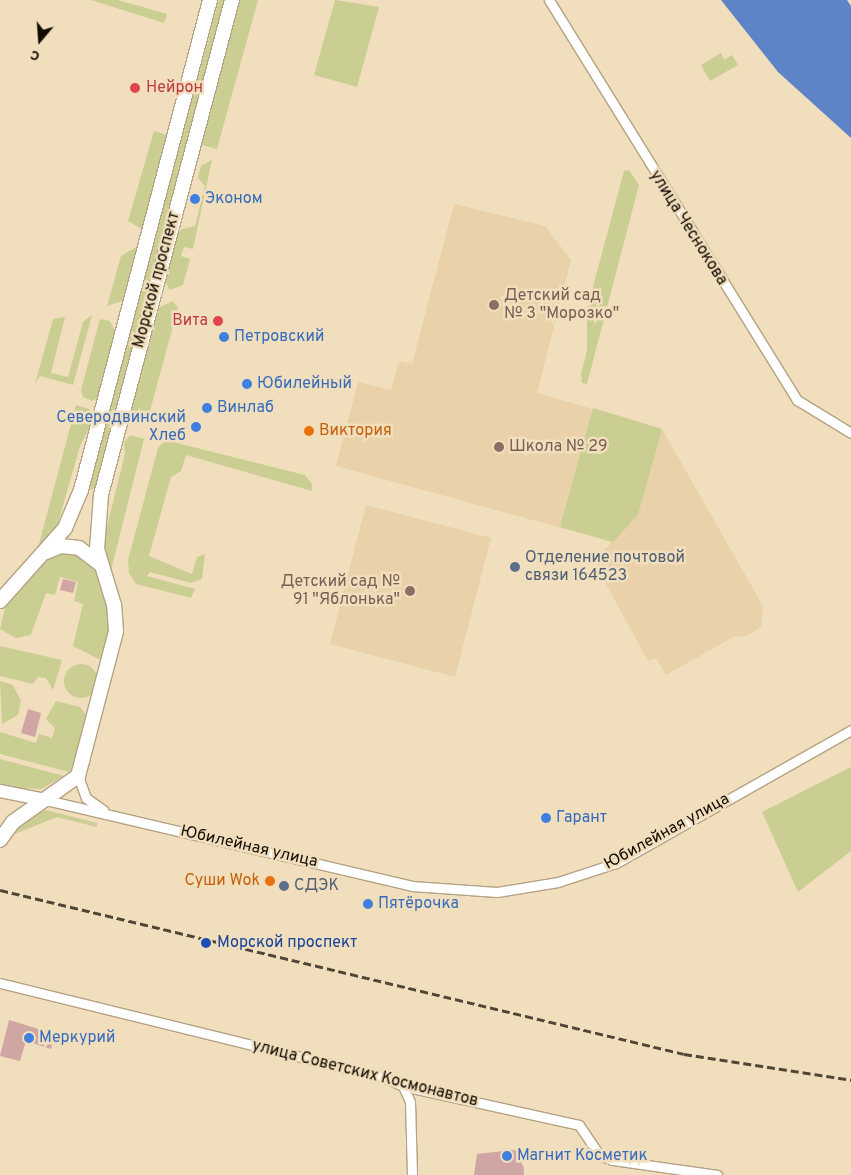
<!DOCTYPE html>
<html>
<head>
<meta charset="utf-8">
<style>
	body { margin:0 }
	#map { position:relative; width:851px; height:1175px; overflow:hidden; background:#f1debc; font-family:Overpass,sans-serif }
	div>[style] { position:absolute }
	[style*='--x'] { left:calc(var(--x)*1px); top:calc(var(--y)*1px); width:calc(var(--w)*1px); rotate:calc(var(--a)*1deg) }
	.built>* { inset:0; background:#e9d2aa }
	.green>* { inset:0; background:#cace93 }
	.round { border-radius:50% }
	.water>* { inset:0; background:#5c84c7 }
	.building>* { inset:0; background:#d0a6a4 }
	.roads { filter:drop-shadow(1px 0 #b4a282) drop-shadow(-1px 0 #b4a282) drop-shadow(0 1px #b4a282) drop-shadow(0 -1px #b4a282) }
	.minor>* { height:9px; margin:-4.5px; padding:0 4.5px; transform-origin:4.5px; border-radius:4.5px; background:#fff }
	.secondary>* { height:12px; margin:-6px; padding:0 6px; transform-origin:6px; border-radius:6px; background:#fff }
	.primary>* { height:14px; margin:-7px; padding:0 7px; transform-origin:7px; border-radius:7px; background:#fff }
	.rail>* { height:3px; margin-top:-1.5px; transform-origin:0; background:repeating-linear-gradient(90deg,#504636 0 8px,transparent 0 12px) }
	.dots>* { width:14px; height:14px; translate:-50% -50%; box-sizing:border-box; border:2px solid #f1debc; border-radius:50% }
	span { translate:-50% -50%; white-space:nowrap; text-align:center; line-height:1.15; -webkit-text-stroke:5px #f1debc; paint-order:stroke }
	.health-label { font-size:16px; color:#be3a42 }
	.left { translate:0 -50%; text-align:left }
	.right { translate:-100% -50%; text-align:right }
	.shop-label { font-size:16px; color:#366cbe }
	.street-label { font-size:16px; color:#110b02 }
	.education-label { font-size:16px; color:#785e54 }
	.food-label { font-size:16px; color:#c56008 }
	.service-label { font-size:16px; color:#4e5e75 }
	.transit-label { font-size:16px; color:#164399 }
	.north { position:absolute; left:15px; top:15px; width:50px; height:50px; -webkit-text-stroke:4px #f1debc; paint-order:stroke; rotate:198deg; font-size:14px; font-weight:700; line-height:20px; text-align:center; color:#110b02 }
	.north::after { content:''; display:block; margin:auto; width:18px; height:22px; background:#110b02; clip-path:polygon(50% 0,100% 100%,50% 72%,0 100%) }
</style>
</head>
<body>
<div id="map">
	<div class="built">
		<i style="clip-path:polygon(454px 204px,545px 226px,571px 260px,537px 393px,662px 429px,763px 606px,761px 627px,744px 637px,735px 636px,666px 675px,656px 658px,648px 661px,594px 562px,612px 542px,336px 466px,358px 382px,391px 390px,399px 361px,412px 364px)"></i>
		<i style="clip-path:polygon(366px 505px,491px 538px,455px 677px,330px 644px)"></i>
	</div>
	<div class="green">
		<i style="clip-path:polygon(91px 0,118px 0,167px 14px,164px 23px)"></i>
		<i style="clip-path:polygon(219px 0,225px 0,96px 487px,91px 490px,89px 486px)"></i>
		<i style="clip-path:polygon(240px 0,258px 0,217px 149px,202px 145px)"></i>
		<i style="clip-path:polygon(335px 0,379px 7px,357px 87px,314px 75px)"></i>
		<i style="clip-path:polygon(721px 53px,724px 60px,732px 55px,738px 65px,710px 81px,701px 65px)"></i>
		<i style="clip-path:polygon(154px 131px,171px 136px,145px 231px,128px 221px)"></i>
		<i style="clip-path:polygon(212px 160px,193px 249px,184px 247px,181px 256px,190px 259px,183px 285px,170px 290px,164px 280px,178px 230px,195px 226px,205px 186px,198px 178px,201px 166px)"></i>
		<i style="clip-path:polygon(629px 170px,639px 185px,587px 384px,582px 383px,581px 374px,587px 350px,587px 309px,624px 171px)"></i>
		<i style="clip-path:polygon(141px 244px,126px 300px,107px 306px,121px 256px)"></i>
		<i style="clip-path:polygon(173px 301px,178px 308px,148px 418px,141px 422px,129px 410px,156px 309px)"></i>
		<i style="clip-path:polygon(92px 315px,73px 385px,40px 376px,35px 384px,53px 319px,65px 317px,51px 373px,68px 377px,83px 322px)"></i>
		<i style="clip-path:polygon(100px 319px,110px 321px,116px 333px,100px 397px,92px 401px,83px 397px,81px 390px)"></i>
		<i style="clip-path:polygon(76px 405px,89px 409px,94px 419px,80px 446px,56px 530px,38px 548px)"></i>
		<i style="clip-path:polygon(593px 408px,662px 429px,638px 515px,613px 542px,560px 527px)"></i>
		<i style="clip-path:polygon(130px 435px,144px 439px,110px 574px,104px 538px,125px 454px,124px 443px)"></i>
		<i style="clip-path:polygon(165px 440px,305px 475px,312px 484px,312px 491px,186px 455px,181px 471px,171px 477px,149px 556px,192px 574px,197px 557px,205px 554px,202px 579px,191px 583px,150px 572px,147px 576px,195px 589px,191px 598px,136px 584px,129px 573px,128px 560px,158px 448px)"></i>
		<i style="clip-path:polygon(68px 553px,81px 557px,97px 570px,107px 594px,112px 626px,101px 660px,73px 646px,83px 604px,74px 601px,78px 582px,60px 577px,55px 595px,46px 593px,31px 635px,16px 638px,0 629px,6px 604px,33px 571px,52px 557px)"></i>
		<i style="clip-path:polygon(0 646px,62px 660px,53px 690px,46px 678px,38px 677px,33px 684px,0 676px)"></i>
		<i class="round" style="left:64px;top:664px;width:34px;height:34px"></i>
		<i style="clip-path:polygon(0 681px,13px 685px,21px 701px,18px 715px,2px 724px)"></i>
		<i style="clip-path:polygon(56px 701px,80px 707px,87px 716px,75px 768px,69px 772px,0 754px,0 732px,36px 743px,39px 734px,52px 738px,55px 728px,46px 719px)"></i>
		<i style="clip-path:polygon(0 759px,64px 776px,41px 789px,6px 788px,0 785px)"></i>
		<i style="clip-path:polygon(851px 767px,851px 851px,798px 892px,762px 812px)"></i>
		<i style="clip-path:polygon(46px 810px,97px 823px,97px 827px,57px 817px,10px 836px,26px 820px)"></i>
	</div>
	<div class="water">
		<i style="clip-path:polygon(721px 0,847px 0,851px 6px,851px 138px,778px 72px)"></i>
	</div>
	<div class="building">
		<i style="clip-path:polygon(63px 579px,76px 582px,73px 593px,60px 590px)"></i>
		<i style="clip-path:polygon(28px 709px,41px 713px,35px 737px,21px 733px)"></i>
		<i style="clip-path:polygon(9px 1020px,55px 1034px,51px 1049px,26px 1041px,20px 1061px,0 1056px)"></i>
		<i style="clip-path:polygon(513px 1150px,523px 1153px,524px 1175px,474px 1175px,477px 1154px)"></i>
	</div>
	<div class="roads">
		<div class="minor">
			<i style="--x:549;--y:0;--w:471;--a:58.2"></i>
			<i style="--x:797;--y:400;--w:63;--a:31.4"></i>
			<i style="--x:78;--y:776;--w:23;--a:70"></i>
			<i style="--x:86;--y:798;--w:21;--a:35"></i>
			<i style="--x:46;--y:800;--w:376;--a:13.2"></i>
			<i style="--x:412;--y:886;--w:85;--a:4"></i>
			<i style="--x:497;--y:892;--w:62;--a:-9.3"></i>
			<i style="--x:558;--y:882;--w:61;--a:-18.1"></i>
			<i style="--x:616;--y:863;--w:270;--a:-29.5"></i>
			<i style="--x:0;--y:983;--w:391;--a:13.8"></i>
			<i style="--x:380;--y:1076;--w:25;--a:23"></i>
			<i style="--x:403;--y:1086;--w:180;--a:12.5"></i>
			<i style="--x:579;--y:1125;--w:36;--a:56"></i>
			<i style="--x:599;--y:1155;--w:14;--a:21"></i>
			<i style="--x:612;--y:1160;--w:106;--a:8.1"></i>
			<i style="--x:403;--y:1086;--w:17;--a:66"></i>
			<i style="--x:410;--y:1102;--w:73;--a:88.4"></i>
		</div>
		<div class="secondary">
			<i style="--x:0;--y:791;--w:47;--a:11.1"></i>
		</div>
		<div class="primary">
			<i style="--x:46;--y:552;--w:16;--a:-22"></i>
			<i style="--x:61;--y:546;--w:18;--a:6"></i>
			<i style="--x:79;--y:548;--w:25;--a:37"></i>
			<i style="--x:0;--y:601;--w:98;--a:-48.3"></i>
			<i style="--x:65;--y:528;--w:41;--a:-67.2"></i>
			<i style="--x:81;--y:490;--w:507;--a:-75.25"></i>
			<i style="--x:0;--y:840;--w:22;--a:-54"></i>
			<i style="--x:13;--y:822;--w:80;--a:-35.3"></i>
			<i style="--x:78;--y:776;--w:16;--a:-75"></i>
			<i style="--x:82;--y:761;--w:134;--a:-75.3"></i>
			<i style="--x:116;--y:631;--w:26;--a:-94"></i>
			<i style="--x:114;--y:605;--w:59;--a:-106.9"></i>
			<i style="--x:97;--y:549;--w:54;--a:-85.8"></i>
			<i style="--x:101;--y:495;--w:512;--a:-75.18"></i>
		</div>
	</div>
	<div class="rail">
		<i style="--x:0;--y:890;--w:703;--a:13.48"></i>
		<i style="--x:684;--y:1054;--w:169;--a:8.8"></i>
	</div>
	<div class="dots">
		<i style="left:135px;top:88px;background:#e0444e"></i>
		<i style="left:195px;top:199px;background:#3f7fe0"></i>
		<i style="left:494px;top:305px;background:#8d6e63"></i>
		<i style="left:218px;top:321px;background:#e0444e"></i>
		<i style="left:224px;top:337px;background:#3f7fe0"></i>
		<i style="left:247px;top:384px;background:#3f7fe0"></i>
		<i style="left:207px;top:408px;background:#3f7fe0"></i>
		<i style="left:196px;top:427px;background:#3f7fe0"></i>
		<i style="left:309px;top:431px;background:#e8710a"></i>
		<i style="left:499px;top:447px;background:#8d6e63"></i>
		<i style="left:515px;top:567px;background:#5c6f8a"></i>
		<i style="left:410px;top:591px;background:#8d6e63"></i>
		<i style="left:546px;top:818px;background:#3f7fe0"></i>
		<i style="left:270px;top:881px;background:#e8710a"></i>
		<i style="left:284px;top:886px;background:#5c6f8a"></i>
		<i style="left:368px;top:904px;background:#3f7fe0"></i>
		<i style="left:206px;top:943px;background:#1a4fb4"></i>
		<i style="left:29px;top:1038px;background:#3f7fe0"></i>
		<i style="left:507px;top:1156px;background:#3f7fe0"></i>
	</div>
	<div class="health-label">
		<span class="left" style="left:146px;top:88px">Нейрон</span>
		<span class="right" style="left:208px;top:321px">Вита</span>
	</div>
	<div class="shop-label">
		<span class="left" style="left:205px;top:199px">Эконом</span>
		<span class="left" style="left:234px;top:337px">Петровский</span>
		<span class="left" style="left:257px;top:384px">Юбилейный</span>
		<span class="left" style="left:217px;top:408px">Винлаб</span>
		<span class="right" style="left:186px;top:427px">Северодвинский<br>Хлеб</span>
		<span class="left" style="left:556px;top:818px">Гарант</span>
		<span class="left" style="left:378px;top:904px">Пятёрочка</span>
		<span class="left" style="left:39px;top:1038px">Меркурий</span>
		<span class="left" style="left:517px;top:1156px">Магнит Косметик</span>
	</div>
	<div class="street-label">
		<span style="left:688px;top:228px;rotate:58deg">улица Чеснокова</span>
		<span style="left:157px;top:280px;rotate:-75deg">Морской проспект</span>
		<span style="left:667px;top:832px;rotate:-29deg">Юбилейная улица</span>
		<span style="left:249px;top:847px;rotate:13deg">Юбилейная улица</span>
		<span style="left:365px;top:1074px;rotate:14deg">улица Советских Космонавтов</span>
	</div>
	<div class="education-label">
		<span class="left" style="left:504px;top:305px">Детский сад<br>№ 3 "Морозко"</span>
		<span class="left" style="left:509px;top:447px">Школа № 29</span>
		<span class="right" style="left:400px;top:591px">Детский сад №<br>91 "Яблонька"</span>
	</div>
	<div class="food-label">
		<span class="left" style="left:319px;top:431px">Виктория</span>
		<span class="right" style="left:260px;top:881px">Суши Wok</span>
	</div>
	<div class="service-label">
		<span class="left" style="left:525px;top:567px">Отделение почтовой<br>связи 164523</span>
		<span class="left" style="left:294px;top:886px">СДЭК</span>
	</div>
	<div class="transit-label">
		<span class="left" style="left:217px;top:943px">Морской проспект</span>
	</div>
	<div class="north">С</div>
</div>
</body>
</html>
